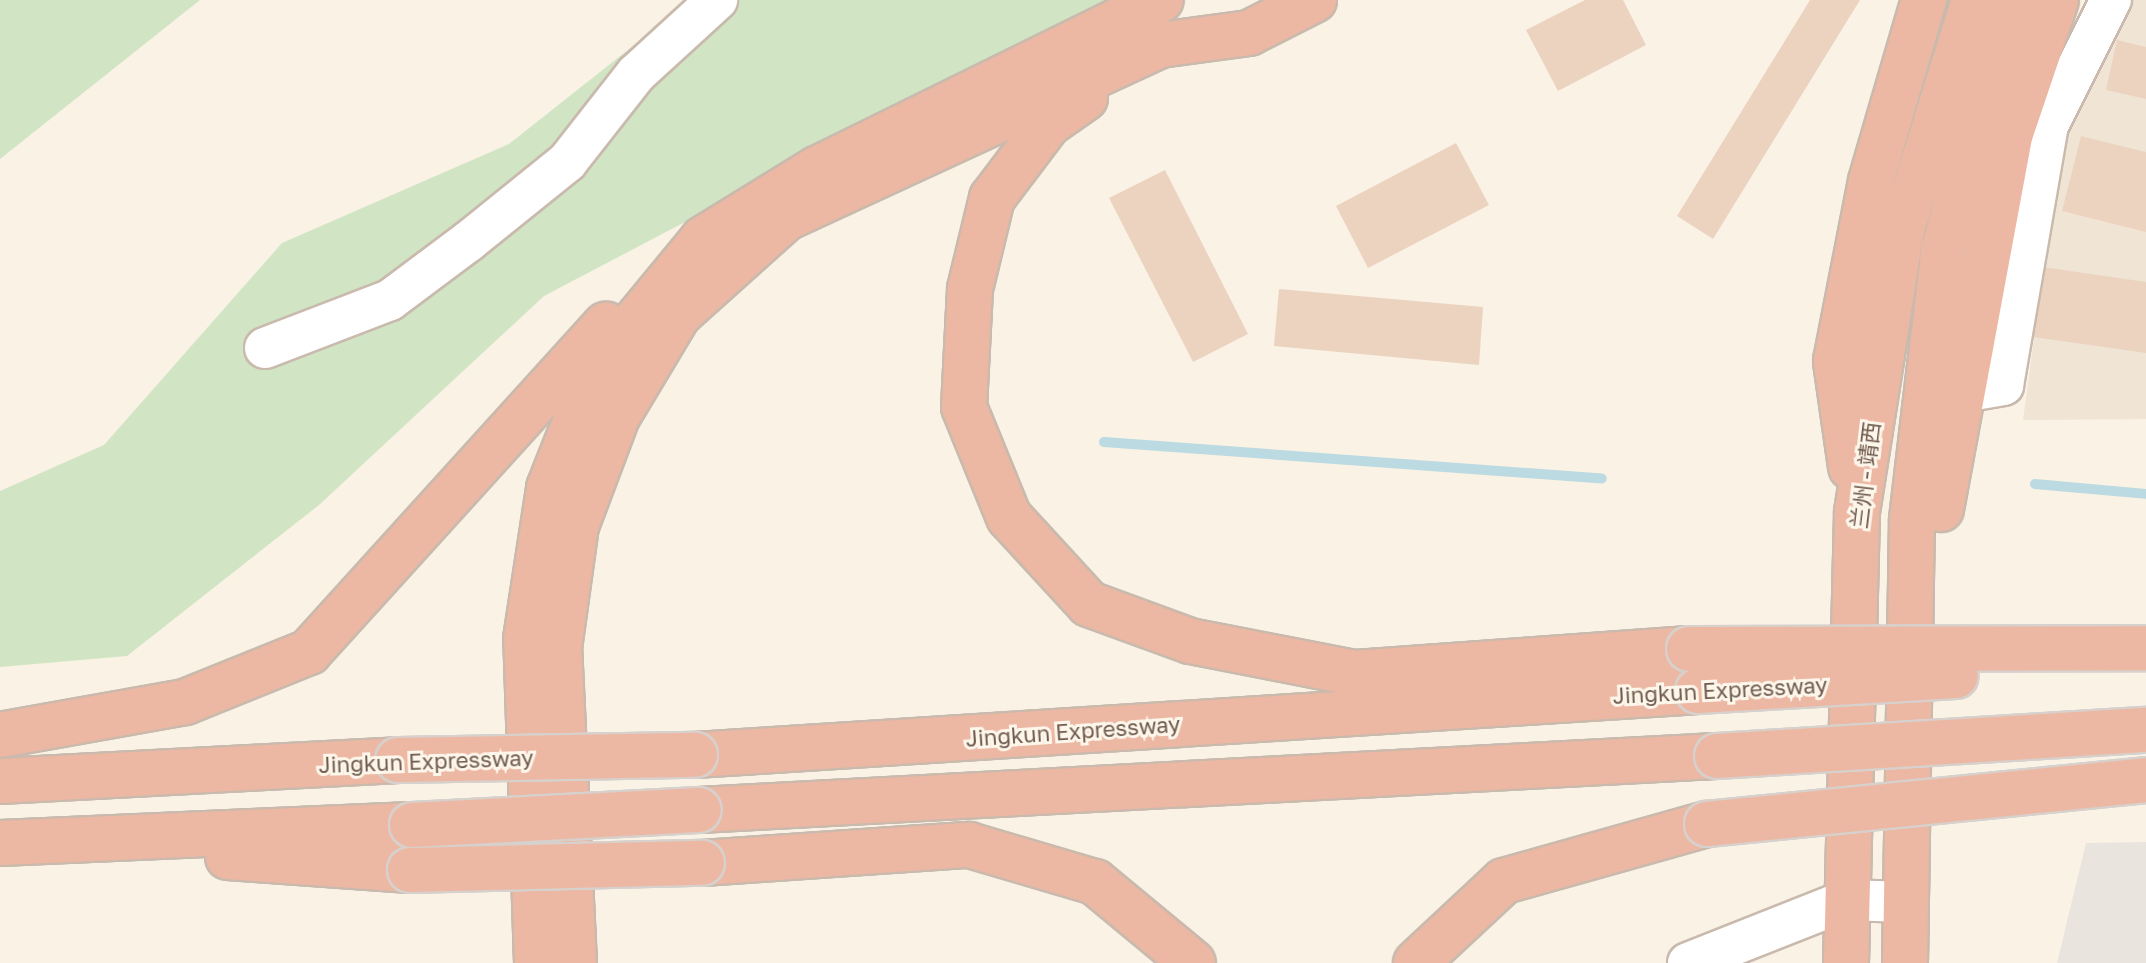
<!DOCTYPE html>
<html>
<head>
<meta charset="utf-8">
<style>
	body { margin:0 }
	#map { position:relative; width:2146px; height:963px; overflow:hidden; background:#f9f2e5; font-family:"Golos Text","Noto Sans SC",sans-serif }
	div>[style] { position:absolute }
	[style*='--x'] { left:calc(var(--x)*1px); top:calc(var(--y)*1px); width:calc(var(--w)*1px); rotate:calc(var(--a)*1deg) }
	.residential>* { inset:0; background:#f0e4d5 }
	.industrial>* { inset:0; background:#eae4df }
	.green>* { inset:0; background:#d1e5c5 }
	.stream>* { height:10px; margin:-5px; padding:0 5px; transform-origin:5px; border-radius:5px; background:#bcdae1 }
	.building>* { inset:0; background:#ecd3c0 }
	.roads { filter:drop-shadow(2px 0 #c9baad) drop-shadow(-2px 0 #c9baad) drop-shadow(0 2px #c9baad) drop-shadow(0 -2px #c9baad) }
	.minor>* { height:40px; margin:-20px; padding:0 20px; transform-origin:20px; border-radius:20px; background:#fff }
	.highway>* { height:44px; margin:-22px; padding:0 22px; transform-origin:22px; border-radius:22px; background:#edb8a3 }
	.bridges { filter:drop-shadow(2px 0 #d7d1cd) drop-shadow(-2px 0 #d7d1cd) drop-shadow(0 2px #d7d1cd) drop-shadow(0 -2px #d7d1cd) }
	.highway-bridge>* { height:44px; margin:-22px; padding:0 22px; transform-origin:22px; border-radius:22px; background:#edb8a3 }
	span { translate:-50% -50%; white-space:nowrap; text-align:center; line-height:1.15; -webkit-text-stroke:6px #fdf6eb; paint-order:stroke }
	.street-label { font-size:22px; color:#6f5a4d }
</style>
</head>
<body>
<div id="map">
	<div class="residential">
		<i style="clip-path:polygon(2107px 0,2146px 0,2146px 419px,2023px 420px,2069px 81px)"></i>
	</div>
	<div class="industrial">
		<i style="clip-path:polygon(2146px 842px,2146px 963px,2057px 963px,2086px 843px)"></i>
	</div>
	<div class="green">
		<i style="clip-path:polygon(0 0,200px 0,0 159px)"></i>
		<i style="clip-path:polygon(691px 0,1108px 0,544px 296px,319px 505px,127px 656px,0 667px,0 491px,104px 445px,282px 243px,509px 144px)"></i>
	</div>
	<div class="stream">
		<i style="--x:1104;--y:442;--w:499;--a:4.2"></i>
		<i style="--x:2035;--y:484;--w:111;--a:5.1"></i>
	</div>
	<div class="building">
		<i style="clip-path:polygon(1585px 0,1623px 0,1646px 45px,1558px 91px,1526px 30px)"></i>
		<i style="clip-path:polygon(1810px 0,1860px 0,1713px 239px,1677px 216px)"></i>
		<i style="clip-path:polygon(2117px 40px,2146px 47px,2146px 99px,2106px 90px)"></i>
		<i style="clip-path:polygon(2081px 136px,2146px 152px,2146px 232px,2062px 211px)"></i>
		<i style="clip-path:polygon(1456px 143px,1489px 205px,1368px 268px,1336px 206px)"></i>
		<i style="clip-path:polygon(1165px 170px,1248px 334px,1193px 362px,1109px 198px)"></i>
		<i style="clip-path:polygon(2043px 267px,2146px 282px,2146px 353px,2033px 337px)"></i>
		<i style="clip-path:polygon(1279px 289px,1483px 307px,1479px 365px,1274px 346px)"></i>
	</div>
	<div class="roads">
		<div class="minor">
			<i style="--x:265;--y:348;--w:134;--a:-21"></i>
			<i style="--x:390;--y:300;--w:99;--a:-36.8"></i>
			<i style="--x:469;--y:241;--w:126;--a:-38.9"></i>
			<i style="--x:567;--y:162;--w:112;--a:-51.9"></i>
			<i style="--x:636;--y:74;--w:110;--a:-42.4"></i>
			<i style="--x:1963;--y:392;--w:41;--a:-9.9"></i>
			<i style="--x:2003;--y:385;--w:264;--a:-80.2"></i>
			<i style="--x:2048;--y:125;--w:140;--a:-63.3"></i>
			<i style="--x:1688;--y:963;--w:171;--a:-21.6"></i>
			<i style="--x:1847;--y:900;--w:59;--a:1.9"></i>
		</div>
		<div class="highway">
			<i style="--x:1085;--y:98;--w:45;--a:144.9"></i>
			<i style="--x:1048;--y:124;--w:93;--a:127.1"></i>
			<i style="--x:992;--y:198;--w:94;--a:103.6"></i>
			<i style="--x:970;--y:289;--w:118;--a:92.9"></i>
			<i style="--x:964;--y:407;--w:119;--a:67.8"></i>
			<i style="--x:1009;--y:517;--w:118;--a:47.4"></i>
			<i style="--x:1089;--y:604;--w:108;--a:20.1"></i>
			<i style="--x:1190;--y:641;--w:168;--a:11"></i>
			<i style="--x:1355;--y:673;--w:335;--a:-4.1"></i>
			<i style="--x:1851;--y:467;--w:107;--a:-98.1"></i>
			<i style="--x:1836;--y:361;--w:183;--a:-79"></i>
			<i style="--x:1871;--y:181;--w:189;--a:-73.7"></i>
			<i style="--x:1941;--y:509;--w:382;--a:-79.5"></i>
			<i style="--x:2011;--y:133;--w:140;--a:-71.3"></i>
			<i style="--x:0;--y:735;--w:188;--a:-10.1"></i>
			<i style="--x:185;--y:702;--w:134;--a:-22"></i>
			<i style="--x:309;--y:652;--w:442;--a:-47.8"></i>
			<i style="--x:695;--y:755;--w:1005;--a:-3.65"></i>
			<i style="--x:0;--y:781;--w:399;--a:-3"></i>
			<i style="--x:699;--y:810;--w:1019;--a:-3.04"></i>
			<i style="--x:0;--y:843;--w:412;--a:-2.5"></i>
			<i style="--x:228;--y:857;--w:182;--a:4.1"></i>
			<i style="--x:702;--y:863;--w:268;--a:-3.9"></i>
			<i style="--x:969;--y:845;--w:131;--a:16.4"></i>
			<i style="--x:1095;--y:882;--w:127;--a:39.6"></i>
			<i style="--x:537;--y:963;--w:324;--a:-91.9"></i>
			<i style="--x:526;--y:639;--w:153;--a:-81.3"></i>
			<i style="--x:549;--y:488;--w:128;--a:-68.4"></i>
			<i style="--x:596;--y:369;--w:168;--a:-50.5"></i>
			<i style="--x:703;--y:239;--w:134;--a:-31.6"></i>
			<i style="--x:817;--y:169;--w:383;--a:-26.2"></i>
			<i style="--x:574;--y:963;--w:315;--a:-92.7"></i>
			<i style="--x:559;--y:648;--w:123;--a:-82.1"></i>
			<i style="--x:576;--y:526;--w:116;--a:-69.4"></i>
			<i style="--x:617;--y:417;--w:119;--a:-59.1"></i>
			<i style="--x:678;--y:315;--w:145;--a:-41.9"></i>
			<i style="--x:786;--y:218;--w:412;--a:-24.8"></i>
			<i style="--x:1160;--y:45;--w:90;--a:-7.7"></i>
			<i style="--x:1249;--y:33;--w:73;--a:-26.9"></i>
			<i style="--x:1416;--y:963;--w:120;--a:-43"></i>
			<i style="--x:1504;--y:881;--w:211;--a:-15.7"></i>
			<i style="--x:1846;--y:963;--w:451;--a:-88.6"></i>
			<i style="--x:1857;--y:512;--w:282;--a:-81"></i>
			<i style="--x:1901;--y:233;--w:244;--a:-72.6"></i>
			<i style="--x:1905;--y:963;--w:444;--a:-89.1"></i>
			<i style="--x:1912;--y:519;--w:273;--a:-83.3"></i>
			<i style="--x:1944;--y:248;--w:258;--a:-74.2"></i>
		</div>
	</div>
	<div class="bridges">
		<div class="highway-bridge">
			<i style="--x:1689;--y:649;--w:457;--a:-0.1"></i>
			<i style="--x:1698;--y:691;--w:258;--a:-3.3"></i>
			<i style="--x:1717;--y:756;--w:430;--a:-3.5"></i>
			<i style="--x:398;--y:760;--w:297;--a:-1"></i>
			<i style="--x:1707;--y:824;--w:441;--a:-5.7"></i>
			<i style="--x:412;--y:825;--w:287;--a:-3"></i>
			<i style="--x:410;--y:870;--w:292;--a:-1.4"></i>
		</div>
	</div>
	<div class="street-label">
		<span style="left:1865px;top:475px;rotate:-83deg">兰州 - 靖西</span>
		<span style="left:1720px;top:690px;rotate:-3deg">Jingkun Expressway</span>
		<span style="left:1073px;top:731px;rotate:-4deg">Jingkun Expressway</span>
		<span style="left:426px;top:761px;rotate:-2deg">Jingkun Expressway</span>
	</div>
</div>
</body>
</html>
